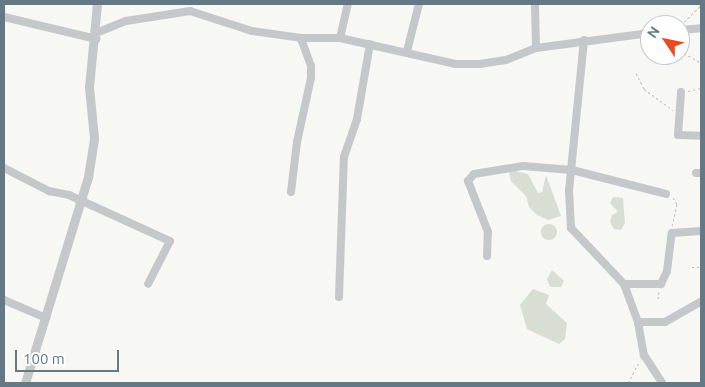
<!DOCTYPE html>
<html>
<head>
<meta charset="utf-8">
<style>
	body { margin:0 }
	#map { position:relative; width:705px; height:387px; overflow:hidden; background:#f7f7f3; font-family:Ubuntu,sans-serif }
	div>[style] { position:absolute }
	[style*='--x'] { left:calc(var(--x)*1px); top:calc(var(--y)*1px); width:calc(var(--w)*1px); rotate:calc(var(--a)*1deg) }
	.green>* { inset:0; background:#d8ded4 }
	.round { border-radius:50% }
	.path>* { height:1px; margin-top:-0.5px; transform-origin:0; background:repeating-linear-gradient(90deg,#bec0c2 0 2.5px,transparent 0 5px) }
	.minor>* { height:8px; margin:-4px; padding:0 4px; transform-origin:4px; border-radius:4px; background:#c4c8cb }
	.tertiary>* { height:9px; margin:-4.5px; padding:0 4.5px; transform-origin:4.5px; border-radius:4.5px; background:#c4c8cb }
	span { translate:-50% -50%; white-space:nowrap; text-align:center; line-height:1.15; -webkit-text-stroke:5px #fff; paint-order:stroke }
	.frame { position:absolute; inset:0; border:5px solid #657886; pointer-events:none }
	.north { position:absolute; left:640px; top:15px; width:50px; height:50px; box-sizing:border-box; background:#fff; border:1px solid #c1c9cf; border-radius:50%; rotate:304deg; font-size:14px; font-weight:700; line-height:20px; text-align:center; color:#657886 }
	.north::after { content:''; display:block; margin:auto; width:18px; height:22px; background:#e94b21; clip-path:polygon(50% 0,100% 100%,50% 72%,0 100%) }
	.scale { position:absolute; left:15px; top:350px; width:104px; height:22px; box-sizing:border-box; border:2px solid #657886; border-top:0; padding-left:6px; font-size:15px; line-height:18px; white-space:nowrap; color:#657886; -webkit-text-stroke:4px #fff; paint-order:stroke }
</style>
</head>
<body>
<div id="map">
	<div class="green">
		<i style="clip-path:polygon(515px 171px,528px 174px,538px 193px,542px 192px,546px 175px,561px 216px,548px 220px,537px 215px,529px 207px,526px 196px,511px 181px,509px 172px)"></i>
		<i style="clip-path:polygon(613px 197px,623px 198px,625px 223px,621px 230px,614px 229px,610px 222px,612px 215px,618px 212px,610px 203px)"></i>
		<i class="round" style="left:541px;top:224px;width:16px;height:16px"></i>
		<i style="clip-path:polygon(552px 270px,564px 281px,561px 287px,550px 287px,547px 279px)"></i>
		<i style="clip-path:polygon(533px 289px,549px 295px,546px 304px,567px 323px,565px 339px,559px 344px,527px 329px,520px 305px)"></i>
	</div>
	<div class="path">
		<i style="--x:684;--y:22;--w:24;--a:-45"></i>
		<i style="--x:684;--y:53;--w:20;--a:30"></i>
		<i style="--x:636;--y:73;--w:18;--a:63"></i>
		<i style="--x:644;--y:89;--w:36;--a:36"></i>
		<i style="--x:688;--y:91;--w:13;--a:-13"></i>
		<i style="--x:672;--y:226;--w:23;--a:-77"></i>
		<i style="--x:677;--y:204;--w:8;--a:-120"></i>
		<i style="--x:692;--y:267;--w:9;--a:0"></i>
		<i style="--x:658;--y:299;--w:7;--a:-82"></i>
		<i style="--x:628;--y:383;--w:24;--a:-62"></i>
	</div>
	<div class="minor">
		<i style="--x:535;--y:4;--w:44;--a:88.7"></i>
		<i style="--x:4;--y:17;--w:95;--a:13.4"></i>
		<i style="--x:680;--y:30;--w:21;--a:-5"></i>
		<i style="--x:96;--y:33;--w:32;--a:-22"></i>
		<i style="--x:126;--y:21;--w:65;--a:-8.9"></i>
		<i style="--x:190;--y:11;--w:65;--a:17.9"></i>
		<i style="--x:252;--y:31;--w:49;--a:8.1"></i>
		<i style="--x:301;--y:38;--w:39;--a:0"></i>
		<i style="--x:340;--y:38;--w:118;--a:12.7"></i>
		<i style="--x:455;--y:64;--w:25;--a:0"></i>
		<i style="--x:480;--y:64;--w:26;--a:-9"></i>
		<i style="--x:506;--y:60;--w:32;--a:-22"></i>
		<i style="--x:536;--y:48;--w:115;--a:-7.5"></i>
		<i style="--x:340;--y:38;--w:35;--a:-77"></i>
		<i style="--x:584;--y:40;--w:151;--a:95.7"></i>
		<i style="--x:569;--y:190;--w:38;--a:87"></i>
		<i style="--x:571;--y:228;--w:77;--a:46.6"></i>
		<i style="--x:624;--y:284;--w:40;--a:69.8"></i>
		<i style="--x:638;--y:322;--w:34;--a:80"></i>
		<i style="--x:644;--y:355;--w:33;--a:57"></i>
		<i style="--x:407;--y:51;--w:49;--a:-75.7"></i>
		<i style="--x:681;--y:92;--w:43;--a:94"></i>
		<i style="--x:678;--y:135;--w:23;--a:2"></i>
		<i style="--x:4;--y:168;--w:51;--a:27.1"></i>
		<i style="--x:49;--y:191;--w:20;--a:11"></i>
		<i style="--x:69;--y:195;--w:111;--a:24.5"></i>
		<i style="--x:170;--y:241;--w:48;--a:117.1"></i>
		<i style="--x:696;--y:173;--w:5;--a:0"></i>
		<i style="--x:291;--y:192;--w:50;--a:-83.2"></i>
		<i style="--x:297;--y:142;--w:66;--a:-77.7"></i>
		<i style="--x:311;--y:78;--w:12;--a:-90"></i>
		<i style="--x:311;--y:66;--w:30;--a:-110"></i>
		<i style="--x:487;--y:256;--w:24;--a:-88"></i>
		<i style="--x:488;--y:232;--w:55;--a:-111.4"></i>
		<i style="--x:468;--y:181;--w:9;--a:-49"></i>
		<i style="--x:474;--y:174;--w:50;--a:-9.3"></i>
		<i style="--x:523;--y:166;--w:49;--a:4.7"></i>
		<i style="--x:572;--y:170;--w:97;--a:14.3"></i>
		<i style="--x:624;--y:284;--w:37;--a:0"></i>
		<i style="--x:661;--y:284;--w:14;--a:-65"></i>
		<i style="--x:667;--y:271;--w:38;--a:-83"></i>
		<i style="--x:672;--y:233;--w:29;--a:-4"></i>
		<i style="--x:339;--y:297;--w:140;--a:-88"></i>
		<i style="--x:344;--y:157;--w:40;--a:-71.1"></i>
		<i style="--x:357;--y:119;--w:76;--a:-80.2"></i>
		<i style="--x:4;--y:300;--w:46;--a:23.2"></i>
		<i style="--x:638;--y:322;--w:27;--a:0"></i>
		<i style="--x:665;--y:322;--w:40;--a:-29.7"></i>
	</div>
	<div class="tertiary">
		<i style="--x:25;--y:383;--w:215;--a:-73"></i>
		<i style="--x:88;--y:177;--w:39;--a:-81"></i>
		<i style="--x:94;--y:138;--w:51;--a:-95.6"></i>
		<i style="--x:89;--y:87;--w:83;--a:-84.5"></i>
	</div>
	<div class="frame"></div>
	<div class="north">N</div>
	<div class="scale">100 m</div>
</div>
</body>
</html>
